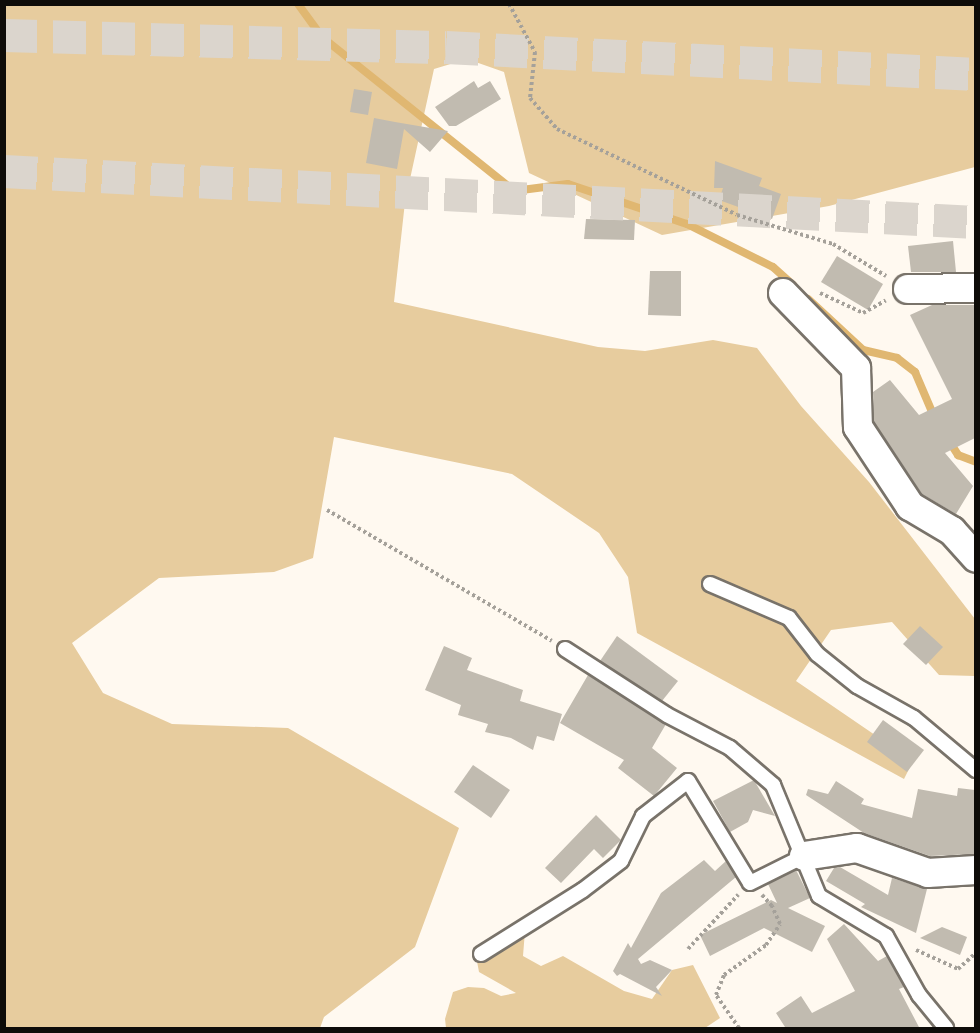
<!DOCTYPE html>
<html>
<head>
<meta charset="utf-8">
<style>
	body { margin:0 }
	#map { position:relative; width:980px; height:1033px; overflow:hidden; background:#fff9f0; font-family:"Exo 2",sans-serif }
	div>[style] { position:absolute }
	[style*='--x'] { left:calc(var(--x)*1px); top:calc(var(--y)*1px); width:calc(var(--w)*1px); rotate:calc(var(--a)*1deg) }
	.green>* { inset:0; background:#e7cc9e }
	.stream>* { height:8px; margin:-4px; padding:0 4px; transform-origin:4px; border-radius:4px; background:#e0b771 }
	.building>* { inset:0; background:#c1bbb0 }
	.trunk-tunnel>* { height:33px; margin-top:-16.5px; transform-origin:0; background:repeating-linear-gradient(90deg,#dbd5cd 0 33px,transparent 0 49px) }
	.path>* { height:4px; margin-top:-2px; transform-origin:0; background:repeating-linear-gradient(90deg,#a5a19a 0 3px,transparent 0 6px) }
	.roads { filter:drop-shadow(2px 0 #79736a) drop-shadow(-2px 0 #79736a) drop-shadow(0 2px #79736a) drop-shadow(0 -2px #79736a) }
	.service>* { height:14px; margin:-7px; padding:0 7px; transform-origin:7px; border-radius:7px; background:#fff }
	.minor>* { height:28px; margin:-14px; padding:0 14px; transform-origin:14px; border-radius:14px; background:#fff }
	span { translate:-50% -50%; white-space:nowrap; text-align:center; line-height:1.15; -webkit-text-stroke:4.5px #fff; paint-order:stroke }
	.frame { position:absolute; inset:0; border:6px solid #0e0c09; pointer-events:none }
</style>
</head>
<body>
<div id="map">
	<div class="green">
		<i style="clip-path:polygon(5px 5px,975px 5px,975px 167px,829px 206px,662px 235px,529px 173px,504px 72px,467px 59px,434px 69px,405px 202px,394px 302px,598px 347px,645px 351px,713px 340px,757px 348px,801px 406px,869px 482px,975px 619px,975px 676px,939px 675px,892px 622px,831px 630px,796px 681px,913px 761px,904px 779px,637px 633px,628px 577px,599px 533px,512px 474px,334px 437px,313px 558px,274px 572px,159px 578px,72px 643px,103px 693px,172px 724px,288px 728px,459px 828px,415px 947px,324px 1017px,320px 1028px,5px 1028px)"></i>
		<i style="clip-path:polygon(525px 931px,523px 956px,541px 966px,563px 956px,624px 991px,652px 999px,672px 970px,693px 965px,720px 1018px,705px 1028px,446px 1028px,445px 1019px,453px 992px,468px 987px,484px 988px,501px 996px,516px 993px,479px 972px,476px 956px)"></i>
	</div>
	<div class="stream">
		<i style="--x:298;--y:4;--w:41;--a:54"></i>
		<i style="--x:322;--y:37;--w:246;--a:38.7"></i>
		<i style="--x:514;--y:191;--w:54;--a:-7.4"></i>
		<i style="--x:568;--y:184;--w:126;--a:18.6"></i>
		<i style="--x:687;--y:224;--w:96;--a:26.6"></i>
		<i style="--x:773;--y:267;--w:27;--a:42"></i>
		<i style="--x:808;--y:299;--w:75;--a:42.8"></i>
		<i style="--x:863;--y:350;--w:35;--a:13"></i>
		<i style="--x:897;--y:358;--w:23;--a:38"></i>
		<i style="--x:915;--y:372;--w:51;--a:66.9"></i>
		<i style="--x:949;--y:441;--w:17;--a:57"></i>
		<i style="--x:958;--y:455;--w:19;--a:21"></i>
	</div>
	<div class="building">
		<i style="clip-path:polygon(474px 81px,478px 88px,490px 81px,501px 99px,456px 126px,449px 126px,435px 107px)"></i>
		<i style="clip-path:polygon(354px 89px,372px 92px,368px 115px,350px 112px)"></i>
		<i style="clip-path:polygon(374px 118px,395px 122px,448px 131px,430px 152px,404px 129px,397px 169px,366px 163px)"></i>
		<i style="clip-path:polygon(715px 161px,762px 178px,759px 186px,781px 194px,772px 219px,719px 200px,723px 188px,714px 188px)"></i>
		<i style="clip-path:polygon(586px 219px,635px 220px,634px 240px,584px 239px)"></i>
		<i style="clip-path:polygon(953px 241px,956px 272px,911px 272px,908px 246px)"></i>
		<i style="clip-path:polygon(837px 256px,883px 284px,868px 310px,821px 282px)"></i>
		<i style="clip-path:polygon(650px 271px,681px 271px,681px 316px,648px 315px)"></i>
		<i style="clip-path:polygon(932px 305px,975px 305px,975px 438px,945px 453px,973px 486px,956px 514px,922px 494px,874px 422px,873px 392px,890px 380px,919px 415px,952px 399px,910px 315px)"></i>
		<i style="clip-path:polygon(920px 626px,943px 647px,926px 665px,903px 644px)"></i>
		<i style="clip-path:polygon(617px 636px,678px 681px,662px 701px,600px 661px)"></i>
		<i style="clip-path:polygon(444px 646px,472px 658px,467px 670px,523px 690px,520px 701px,562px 714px,554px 741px,537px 736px,533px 750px,511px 738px,485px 732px,488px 724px,458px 715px,461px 705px,425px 690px)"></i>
		<i style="clip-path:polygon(588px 675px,666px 724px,652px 748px,677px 768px,654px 796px,618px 768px,624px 760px,560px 723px)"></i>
		<i style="clip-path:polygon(883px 720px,924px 750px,907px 772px,867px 742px)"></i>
		<i style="clip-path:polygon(473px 765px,510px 790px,491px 818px,454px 792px)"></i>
		<i style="clip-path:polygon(754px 780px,775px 816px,753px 810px,748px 822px,730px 832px,713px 801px)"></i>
		<i style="clip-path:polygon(836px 781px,864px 799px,861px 804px,912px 818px,918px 789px,957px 796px,958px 788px,975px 790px,975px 854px,930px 856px,864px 833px,806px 795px,808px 789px,828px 794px)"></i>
		<i style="clip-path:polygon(596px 815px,621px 840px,603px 858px,594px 849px,561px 883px,545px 868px)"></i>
		<i style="clip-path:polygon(704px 860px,715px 871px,726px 861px,736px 877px,638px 959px,641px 964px,650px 960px,672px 970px,656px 987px,662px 996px,620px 974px,617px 976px,613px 971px,628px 943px,631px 948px,661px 893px)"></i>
		<i style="clip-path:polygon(840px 867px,888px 895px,892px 878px,927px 889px,916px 933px,861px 907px,865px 904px,826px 881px,834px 868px)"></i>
		<i style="clip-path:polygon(796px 870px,810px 898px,788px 908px,825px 926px,812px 952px,764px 928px,710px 956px,700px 935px,771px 900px,777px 903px,768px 884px)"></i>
		<i style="clip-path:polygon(844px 924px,878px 961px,887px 956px,904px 987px,899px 989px,920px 1029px,781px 1029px,785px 1027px,776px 1013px,801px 996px,812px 1013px,855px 991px,827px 939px)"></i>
		<i style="clip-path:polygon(942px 927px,967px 937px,960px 955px,920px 938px)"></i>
	</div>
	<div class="trunk-tunnel">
		<i style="--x:4;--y:35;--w:442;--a:1.6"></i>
		<i style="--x:446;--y:47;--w:531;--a:2.92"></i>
		<i style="--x:4;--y:171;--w:973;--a:3"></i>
	</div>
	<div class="path">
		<i style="--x:509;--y:4;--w:55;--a:61.6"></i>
		<i style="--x:535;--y:52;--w:46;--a:96.2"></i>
		<i style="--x:530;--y:98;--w:41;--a:48.9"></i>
		<i style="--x:557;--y:129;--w:199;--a:25.5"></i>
		<i style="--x:737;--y:215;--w:100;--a:16.8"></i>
		<i style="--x:833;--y:244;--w:62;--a:31.1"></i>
		<i style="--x:820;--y:293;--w:47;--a:24.9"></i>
		<i style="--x:863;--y:313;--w:26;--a:-29"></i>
		<i style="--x:327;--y:510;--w:260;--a:30.2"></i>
		<i style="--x:688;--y:949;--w:74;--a:-47.2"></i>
		<i style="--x:916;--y:950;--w:46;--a:24.3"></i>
		<i style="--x:958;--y:969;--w:24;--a:-42"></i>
		<i style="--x:739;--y:1028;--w:40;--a:-124.9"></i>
		<i style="--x:716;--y:995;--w:22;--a:-68"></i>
		<i style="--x:724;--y:975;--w:52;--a:-35.5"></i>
		<i style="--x:766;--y:945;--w:25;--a:-56"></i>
		<i style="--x:780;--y:924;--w:20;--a:-114"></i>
		<i style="--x:772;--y:906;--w:15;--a:-132"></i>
	</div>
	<div class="roads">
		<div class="service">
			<i style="--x:710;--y:584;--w:86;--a:23.3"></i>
			<i style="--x:789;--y:618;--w:46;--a:52.1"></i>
			<i style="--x:817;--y:654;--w:51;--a:38.7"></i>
			<i style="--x:857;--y:686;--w:65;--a:29.3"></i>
			<i style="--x:914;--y:718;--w:81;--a:40"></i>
			<i style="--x:565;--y:649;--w:121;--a:32.9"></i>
			<i style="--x:667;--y:715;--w:71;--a:27.6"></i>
			<i style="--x:730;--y:748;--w:57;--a:40.7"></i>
			<i style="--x:773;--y:785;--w:120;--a:67.5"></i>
			<i style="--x:819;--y:896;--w:78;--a:30.8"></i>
			<i style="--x:886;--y:936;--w:68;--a:60.8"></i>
			<i style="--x:919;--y:995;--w:43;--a:50.7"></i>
			<i style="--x:481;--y:954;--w:120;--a:-32.1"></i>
			<i style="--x:583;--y:890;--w:48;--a:-37.3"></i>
			<i style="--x:621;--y:861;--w:50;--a:-63.9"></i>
			<i style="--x:643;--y:816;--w:57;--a:-37.9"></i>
			<i style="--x:688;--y:781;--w:119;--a:58.7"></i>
			<i style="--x:750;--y:883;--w:60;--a:-26.6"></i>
		</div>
		<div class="minor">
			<i style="--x:908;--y:289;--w:68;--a:-0.8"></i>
			<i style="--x:783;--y:293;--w:105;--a:45.8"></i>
			<i style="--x:856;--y:368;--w:59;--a:88.1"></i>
			<i style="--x:858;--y:427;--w:95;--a:56.6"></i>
			<i style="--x:910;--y:506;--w:49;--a:30.8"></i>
			<i style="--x:952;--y:531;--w:36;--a:48"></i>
			<i style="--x:804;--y:856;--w:54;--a:-8.6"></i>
			<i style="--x:857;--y:848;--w:75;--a:19.4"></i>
			<i style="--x:928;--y:873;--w:48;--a:-3.6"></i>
		</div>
	</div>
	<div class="frame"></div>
</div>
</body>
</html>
